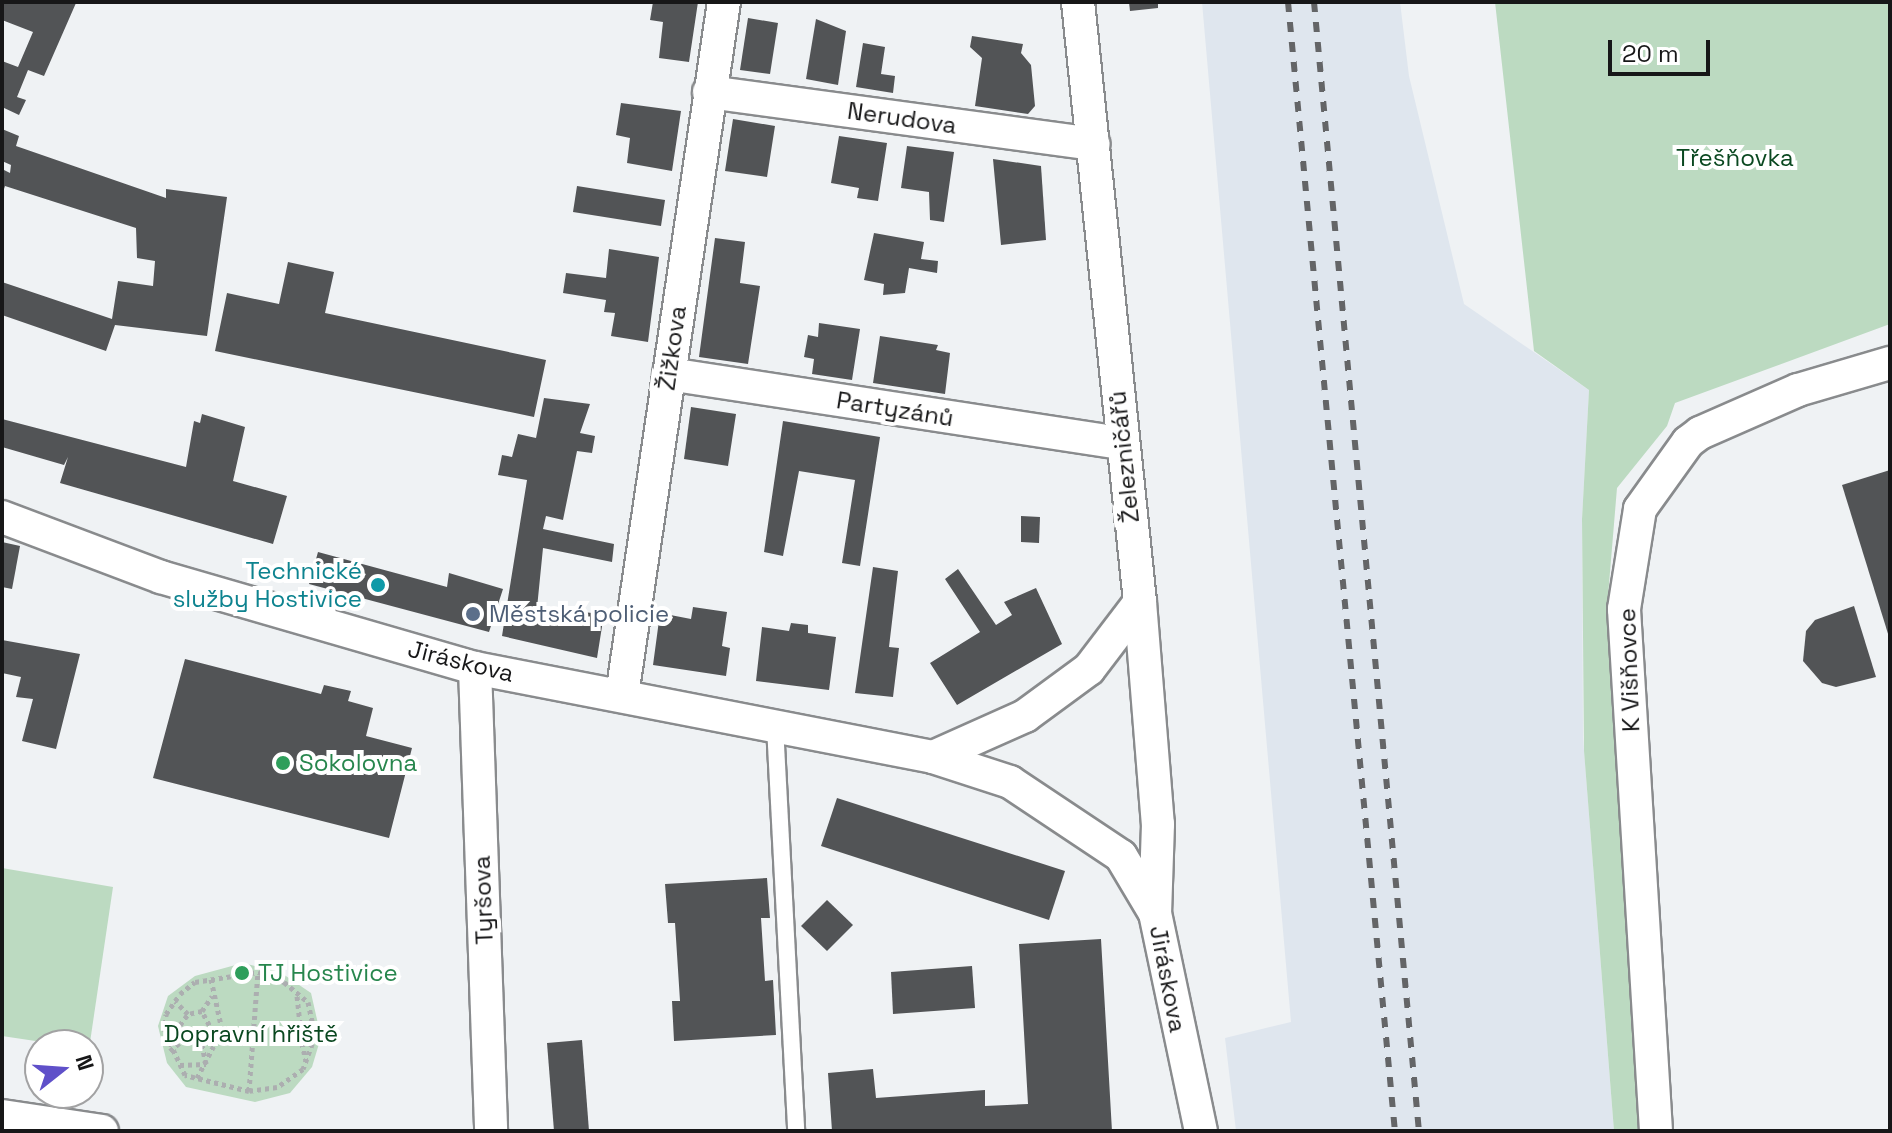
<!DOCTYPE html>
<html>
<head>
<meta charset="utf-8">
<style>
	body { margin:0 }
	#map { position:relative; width:1892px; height:1133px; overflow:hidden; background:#eff2f4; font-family:"Space Grotesk",sans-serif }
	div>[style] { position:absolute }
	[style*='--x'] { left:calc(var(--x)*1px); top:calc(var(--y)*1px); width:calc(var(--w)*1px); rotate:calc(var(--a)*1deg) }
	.built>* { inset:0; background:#dfe6ee }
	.green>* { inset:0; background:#bcdac1 }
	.building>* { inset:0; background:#525456 }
	.path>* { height:5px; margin-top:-2.5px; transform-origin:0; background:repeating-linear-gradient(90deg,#acaeb0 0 4px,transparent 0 8px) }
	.roads { filter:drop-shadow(2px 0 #898b8d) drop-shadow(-2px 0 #898b8d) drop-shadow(0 2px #898b8d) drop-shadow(0 -2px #898b8d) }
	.lane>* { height:16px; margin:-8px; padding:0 8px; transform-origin:8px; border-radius:8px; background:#fff }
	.street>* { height:32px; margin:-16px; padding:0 16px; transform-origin:16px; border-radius:16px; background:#fff }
	.rail>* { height:6px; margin-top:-3px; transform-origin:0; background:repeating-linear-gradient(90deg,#646567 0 10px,transparent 0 20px) }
	.dots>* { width:22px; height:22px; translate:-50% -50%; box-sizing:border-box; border:4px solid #fff; border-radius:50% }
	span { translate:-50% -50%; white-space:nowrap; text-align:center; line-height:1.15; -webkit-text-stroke:8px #fff; paint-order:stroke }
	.street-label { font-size:24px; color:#171718 }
	.park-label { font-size:24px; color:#0a4820 }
	.culture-label { font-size:24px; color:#0d838f }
	.right { translate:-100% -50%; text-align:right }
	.service-label { font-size:24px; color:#4e5e75 }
	.left { translate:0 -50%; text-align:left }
	.leisure-label { font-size:24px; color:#27864d }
	.frame { position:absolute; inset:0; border:4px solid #171718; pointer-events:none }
	.north { position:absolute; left:24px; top:1029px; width:80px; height:80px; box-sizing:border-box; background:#fff; border:2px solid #a2a2a3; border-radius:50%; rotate:73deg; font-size:22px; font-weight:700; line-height:32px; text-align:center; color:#171718 }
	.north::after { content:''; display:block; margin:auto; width:28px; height:36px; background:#5f50c9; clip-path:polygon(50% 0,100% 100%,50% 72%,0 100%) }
	.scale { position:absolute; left:1608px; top:40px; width:102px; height:36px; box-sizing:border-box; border:4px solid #171718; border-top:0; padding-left:10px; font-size:24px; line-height:28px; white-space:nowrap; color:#171718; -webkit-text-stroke:6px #fff; paint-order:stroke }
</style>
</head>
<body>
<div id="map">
	<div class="built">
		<i style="clip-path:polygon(1202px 2px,1400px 2px,1409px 76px,1464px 304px,1589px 390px,1582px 519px,1583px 738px,1614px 1131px,1236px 1131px,1225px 1038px,1291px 1022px)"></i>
	</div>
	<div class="green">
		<i style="clip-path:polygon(1495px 2px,1890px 2px,1890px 324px,1675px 403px,1667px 426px,1617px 488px,1607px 608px,1643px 1131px,1614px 1131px,1584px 751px,1582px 519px,1589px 390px,1534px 351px)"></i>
		<i style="clip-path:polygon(2px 868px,113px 887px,89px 1049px,2px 1036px)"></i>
		<i style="clip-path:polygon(243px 963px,280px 972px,311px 993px,321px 1037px,312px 1067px,290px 1093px,255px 1102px,186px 1087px,167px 1063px,158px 1026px,168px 996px,195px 976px)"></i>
	</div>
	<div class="building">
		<i style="clip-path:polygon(2px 2px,76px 3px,44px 76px,28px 70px,17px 97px,26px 100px,19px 115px,2px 107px,2px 61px,18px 67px,33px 32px,2px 20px)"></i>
		<i style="clip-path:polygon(653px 2px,698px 2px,689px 62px,659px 58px,663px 22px,650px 20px)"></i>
		<i style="clip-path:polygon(1129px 2px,1158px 2px,1158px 8px,1130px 11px)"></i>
		<i style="clip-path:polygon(748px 18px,778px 23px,770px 74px,740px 70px)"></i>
		<i style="clip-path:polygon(816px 19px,846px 31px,838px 85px,806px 79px)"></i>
		<i style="clip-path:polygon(972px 36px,1023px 44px,1021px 53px,1031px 65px,1035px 106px,1028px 114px,975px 106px,982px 58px,970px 47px)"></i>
		<i style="clip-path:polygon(863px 43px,885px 47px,881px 74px,895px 76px,893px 93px,856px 87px)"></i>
		<i style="clip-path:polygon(621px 103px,681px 111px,672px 171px,627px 163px,630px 138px,616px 135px)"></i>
		<i style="clip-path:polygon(733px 119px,775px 126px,767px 177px,725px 171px)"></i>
		<i style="clip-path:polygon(2px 129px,19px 136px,16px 146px,166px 198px,166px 189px,227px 197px,207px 336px,115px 325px,106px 351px,2px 315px,2px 282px,112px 319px,118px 281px,153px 286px,155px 261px,137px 258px,136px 228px,5px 186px,2px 195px,2px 169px,10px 173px,11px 165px,2px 161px)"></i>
		<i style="clip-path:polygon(839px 136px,887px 143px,878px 201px,857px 198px,859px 188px,831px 183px)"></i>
		<i style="clip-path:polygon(907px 146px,954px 152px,944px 222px,930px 220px,929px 192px,901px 188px)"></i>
		<i style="clip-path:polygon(993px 159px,1041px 166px,1046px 240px,1001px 245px)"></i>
		<i style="clip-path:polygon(577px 186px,665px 200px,661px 226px,573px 212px)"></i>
		<i style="clip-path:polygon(874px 233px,924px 242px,921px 259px,938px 261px,937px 273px,909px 268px,905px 293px,883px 295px,884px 284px,864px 280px)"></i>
		<i style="clip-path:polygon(715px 238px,745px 242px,740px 283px,760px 286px,748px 364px,699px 357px)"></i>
		<i style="clip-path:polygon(609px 249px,659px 257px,648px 342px,611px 336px,615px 313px,604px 312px,606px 300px,563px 293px,566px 273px,606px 278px)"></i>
		<i style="clip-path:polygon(288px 262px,334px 272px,325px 313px,546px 360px,534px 417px,215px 351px,227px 293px,279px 304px)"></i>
		<i style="clip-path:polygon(819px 323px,860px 329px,852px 380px,812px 374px,814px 359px,804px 357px,808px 335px,818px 337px)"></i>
		<i style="clip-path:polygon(880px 336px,938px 345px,936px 350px,950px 353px,945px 394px,873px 383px)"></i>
		<i style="clip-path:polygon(544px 398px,590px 404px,580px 433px,595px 436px,592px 453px,577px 451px,563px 520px,546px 516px,543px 529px,614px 544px,612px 562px,543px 548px,537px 608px,604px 614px,597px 658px,502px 636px,527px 480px,498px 475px,502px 455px,512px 457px,518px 434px,536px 438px)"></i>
		<i style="clip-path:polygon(691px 407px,736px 414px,728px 466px,684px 459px)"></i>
		<i style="clip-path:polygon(202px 414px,245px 427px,233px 481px,287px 496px,273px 544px,60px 483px,68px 457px,64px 465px,2px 447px,2px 419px,186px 467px,194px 421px,200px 423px)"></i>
		<i style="clip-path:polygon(783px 421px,880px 437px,860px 566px,842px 563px,855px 480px,799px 471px,783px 556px,764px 552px)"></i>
		<i style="clip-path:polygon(1890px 470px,1890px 637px,1889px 637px,1842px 485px)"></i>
		<i style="clip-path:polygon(1021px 516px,1040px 517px,1039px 543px,1021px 542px)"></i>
		<i style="clip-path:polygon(2px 542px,20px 546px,12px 589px,2px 587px)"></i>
		<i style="clip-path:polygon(318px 552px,447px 587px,449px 573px,503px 589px,489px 632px,309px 584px)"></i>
		<i style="clip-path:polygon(873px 567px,898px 571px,889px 647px,899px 648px,893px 697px,855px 693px)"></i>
		<i style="clip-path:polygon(958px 569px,996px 625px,1012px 615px,1004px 602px,1036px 588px,1062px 644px,957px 705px,930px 663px,980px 632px,945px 579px)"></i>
		<i style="clip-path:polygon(1854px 606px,1876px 677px,1836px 687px,1822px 683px,1803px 661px,1806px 631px,1815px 620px)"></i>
		<i style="clip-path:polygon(693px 607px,727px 612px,722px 646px,730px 648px,726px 676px,653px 665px,660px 613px,691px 619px)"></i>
		<i style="clip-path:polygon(791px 623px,808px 625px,808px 633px,836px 637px,829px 690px,756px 681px,762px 627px,789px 631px)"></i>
		<i style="clip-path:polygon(2px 640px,80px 654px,56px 749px,22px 741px,33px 699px,16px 697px,21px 677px,2px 673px)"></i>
		<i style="clip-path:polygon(185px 659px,321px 694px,324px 685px,351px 691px,348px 701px,373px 708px,366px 736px,412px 748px,389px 838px,153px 778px)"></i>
		<i style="clip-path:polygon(837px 798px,1065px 871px,1049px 920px,821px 846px)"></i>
		<i style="clip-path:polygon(767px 878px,770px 918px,761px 918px,765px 981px,773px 980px,776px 1035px,674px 1041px,672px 1001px,680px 1001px,675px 923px,668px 923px,665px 884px)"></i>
		<i style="clip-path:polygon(827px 900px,853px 925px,827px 951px,801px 926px)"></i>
		<i style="clip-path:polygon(1101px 939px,1112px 1131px,832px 1131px,828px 1073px,873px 1069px,876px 1098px,985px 1090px,985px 1106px,1028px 1104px,1019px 944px)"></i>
		<i style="clip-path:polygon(972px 966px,975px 1008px,893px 1014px,891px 972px)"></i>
		<i style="clip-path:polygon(582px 1040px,589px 1131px,554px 1131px,547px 1043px)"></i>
	</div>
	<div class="path">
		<i style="--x:258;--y:972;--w:28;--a:21"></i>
		<i style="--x:284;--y:982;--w:31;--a:40"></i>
		<i style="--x:308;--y:1002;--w:35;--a:78"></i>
		<i style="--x:315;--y:1036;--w:35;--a:110"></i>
		<i style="--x:303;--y:1069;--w:32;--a:145"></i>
		<i style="--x:277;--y:1087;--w:28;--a:172"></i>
		<i style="--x:249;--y:1091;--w:66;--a:-166"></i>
		<i style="--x:185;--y:1075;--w:47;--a:-114.9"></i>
		<i style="--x:165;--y:1032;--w:18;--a:-87"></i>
		<i style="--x:166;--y:1014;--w:24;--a:-55"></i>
		<i style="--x:180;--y:994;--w:19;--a:-39"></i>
		<i style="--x:195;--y:982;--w:64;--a:-9"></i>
		<i style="--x:211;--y:979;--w:52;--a:77.8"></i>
		<i style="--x:222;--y:1030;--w:93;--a:3.7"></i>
		<i style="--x:202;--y:1011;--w:18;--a:-56"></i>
		<i style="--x:287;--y:1034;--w:16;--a:-38"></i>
		<i style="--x:300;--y:1024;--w:29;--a:-96"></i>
		<i style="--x:300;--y:1035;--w:27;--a:77"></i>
		<i style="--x:185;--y:1038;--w:14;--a:-111"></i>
		<i style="--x:180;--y:1025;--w:14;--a:-54"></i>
		<i style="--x:170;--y:1051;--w:20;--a:-41"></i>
		<i style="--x:185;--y:1038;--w:9;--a:36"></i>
		<i style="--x:192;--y:1043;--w:24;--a:-28"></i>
		<i style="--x:213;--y:1032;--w:24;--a:-118"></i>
		<i style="--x:202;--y:1011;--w:14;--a:168"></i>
		<i style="--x:188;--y:1014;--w:18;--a:-135"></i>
		<i style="--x:180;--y:1065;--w:26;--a:-2"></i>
		<i style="--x:206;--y:1064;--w:24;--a:-102"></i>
		<i style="--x:197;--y:1078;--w:54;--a:-62.5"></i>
		<i style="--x:249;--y:1091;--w:119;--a:-85.7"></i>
	</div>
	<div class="roads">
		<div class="lane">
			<i style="--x:775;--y:726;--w:406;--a:87"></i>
		</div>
		<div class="street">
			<i style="--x:1078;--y:2;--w:603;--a:84.1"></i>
			<i style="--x:1140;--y:602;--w:223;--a:85.4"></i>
			<i style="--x:1158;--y:824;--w:89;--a:91.9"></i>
			<i style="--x:709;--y:92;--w:388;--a:7.7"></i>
			<i style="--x:669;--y:374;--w:457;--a:8.7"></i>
			<i style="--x:2;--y:517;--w:170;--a:20.7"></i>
			<i style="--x:161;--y:577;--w:327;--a:16.2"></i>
			<i style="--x:475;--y:668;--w:467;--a:11"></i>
			<i style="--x:933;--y:757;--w:81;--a:18"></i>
			<i style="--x:1010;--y:782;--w:133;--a:33.7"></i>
			<i style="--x:1121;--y:856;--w:66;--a:59.2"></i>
			<i style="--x:1155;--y:913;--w:223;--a:78.1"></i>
			<i style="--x:475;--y:668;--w:463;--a:88"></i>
			<i style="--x:622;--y:695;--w:700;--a:-81.63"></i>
			<i style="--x:933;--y:757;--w:101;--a:-24"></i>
			<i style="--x:1025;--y:716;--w:79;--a:-36.3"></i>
			<i style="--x:1089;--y:669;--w:84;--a:-52.7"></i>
			<i style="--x:2;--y:1116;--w:101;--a:8.5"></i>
			<i style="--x:1656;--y:1131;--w:523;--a:-93.51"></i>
			<i style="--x:1624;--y:609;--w:101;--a:-80.9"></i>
			<i style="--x:1640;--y:509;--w:82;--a:-54.4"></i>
			<i style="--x:1688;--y:442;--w:15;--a:-37"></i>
			<i style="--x:1700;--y:433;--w:107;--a:-23.7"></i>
			<i style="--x:1798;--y:390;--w:96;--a:-16.4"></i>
		</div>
	</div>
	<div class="rail">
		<i style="--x:1288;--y:2;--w:1134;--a:84.59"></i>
		<i style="--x:1314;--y:2;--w:1134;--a:84.69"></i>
	</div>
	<div class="dots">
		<i style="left:378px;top:585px;background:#0f9aa8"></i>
		<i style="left:473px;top:614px;background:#5c6f8a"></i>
		<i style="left:283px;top:763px;background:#2e9e5b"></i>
		<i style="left:242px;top:973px;background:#2e9e5b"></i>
	</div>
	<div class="street-label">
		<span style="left:902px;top:118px;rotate:8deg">Nerudova</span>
		<span style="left:672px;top:348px;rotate:-82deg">Žižkova</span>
		<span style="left:895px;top:409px;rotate:9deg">Partyzánů</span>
		<span style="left:1124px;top:457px;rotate:-96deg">Železničářů</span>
		<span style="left:461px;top:661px;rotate:14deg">Jiráskova</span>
		<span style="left:1629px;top:670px;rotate:-92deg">K Višňovce</span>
		<span style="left:483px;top:900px;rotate:-92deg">Tyršova</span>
		<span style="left:1168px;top:979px;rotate:79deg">Jiráskova</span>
	</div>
	<div class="park-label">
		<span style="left:1735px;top:158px">Třešňovka</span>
		<span style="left:251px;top:1034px">Dopravní hřiště</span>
	</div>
	<div class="culture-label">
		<span class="right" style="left:362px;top:585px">Technické<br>služby Hostivice</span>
	</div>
	<div class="service-label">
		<span class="left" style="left:489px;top:614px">Městská policie</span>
	</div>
	<div class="leisure-label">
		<span class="left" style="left:299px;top:763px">Sokolovna</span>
		<span class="left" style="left:258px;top:973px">TJ Hostivice</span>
	</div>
	<div class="frame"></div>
	<div class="north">N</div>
	<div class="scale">20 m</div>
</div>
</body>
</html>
